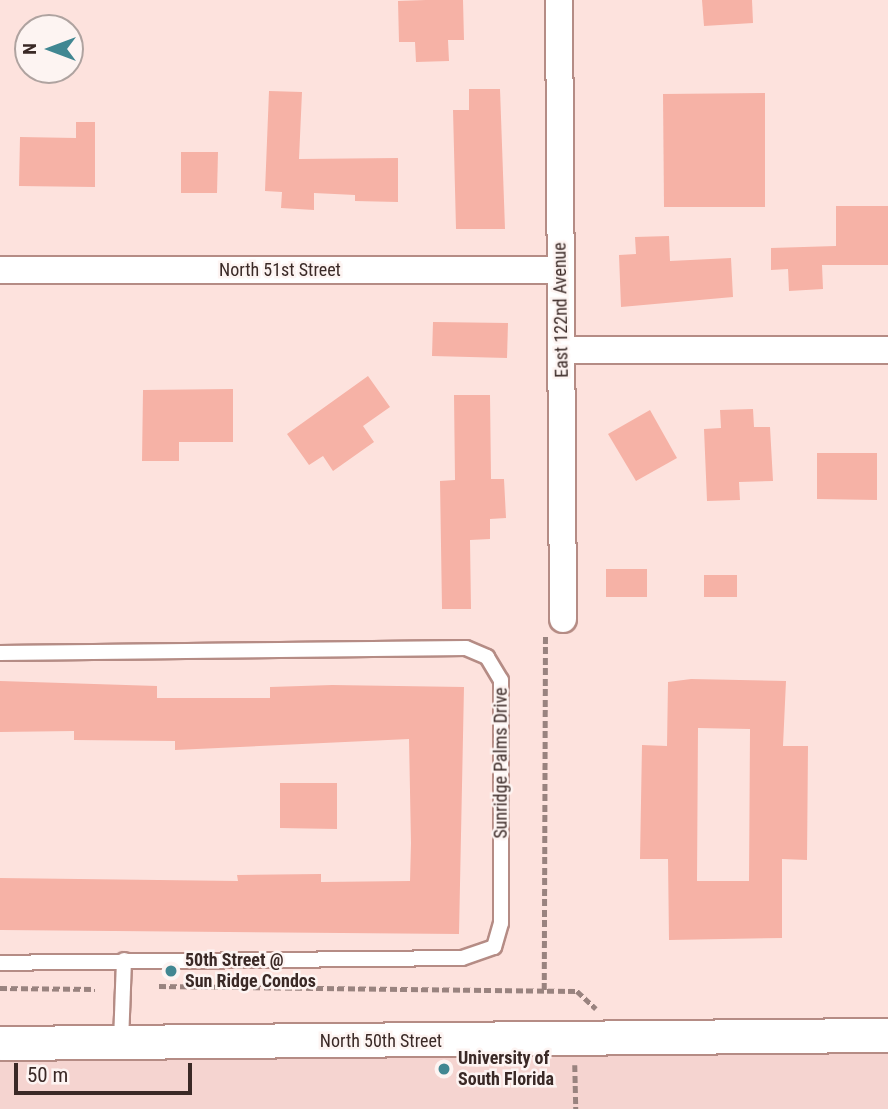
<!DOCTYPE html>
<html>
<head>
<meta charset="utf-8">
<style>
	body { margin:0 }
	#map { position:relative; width:888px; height:1109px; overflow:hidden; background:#fde2dd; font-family:"Roboto Condensed",sans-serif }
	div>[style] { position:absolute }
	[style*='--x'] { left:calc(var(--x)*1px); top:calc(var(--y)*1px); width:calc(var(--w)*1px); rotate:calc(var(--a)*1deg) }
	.built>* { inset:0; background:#f5d4d0 }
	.building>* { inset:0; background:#f6b2a6 }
	.path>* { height:4.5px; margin-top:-2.25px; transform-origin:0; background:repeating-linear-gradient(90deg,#99837f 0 7px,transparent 0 10.5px) }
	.roads { filter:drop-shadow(2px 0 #b58c85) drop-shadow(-2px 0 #b58c85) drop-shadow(0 2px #b58c85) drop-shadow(0 -2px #b58c85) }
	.service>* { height:14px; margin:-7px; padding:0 7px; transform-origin:7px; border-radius:7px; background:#fff }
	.minor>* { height:26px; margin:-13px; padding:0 13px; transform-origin:13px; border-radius:13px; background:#fff }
	.tertiary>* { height:33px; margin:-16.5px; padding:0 16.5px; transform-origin:16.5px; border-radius:16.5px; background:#fff }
	.dots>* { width:19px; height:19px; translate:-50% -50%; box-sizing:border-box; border:4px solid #fdf4f2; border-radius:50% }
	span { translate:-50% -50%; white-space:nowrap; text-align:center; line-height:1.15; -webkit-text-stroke:5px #fdf4f2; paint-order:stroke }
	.street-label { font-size:18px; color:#3a2926 }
	.poi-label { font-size:18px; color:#3a2926; font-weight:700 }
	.left { translate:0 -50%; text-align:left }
	.north { position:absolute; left:14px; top:14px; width:70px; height:70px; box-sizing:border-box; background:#fdf4f2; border:2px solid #afa3a0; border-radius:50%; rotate:270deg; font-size:19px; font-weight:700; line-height:28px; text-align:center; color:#3a2926 }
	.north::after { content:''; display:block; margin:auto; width:24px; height:32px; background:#418792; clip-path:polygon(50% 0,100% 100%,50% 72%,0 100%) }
	.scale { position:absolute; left:14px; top:1063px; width:178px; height:32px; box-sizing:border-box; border:4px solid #3a2926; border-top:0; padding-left:9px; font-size:21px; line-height:24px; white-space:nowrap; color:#3a2926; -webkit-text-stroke:5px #fdf4f2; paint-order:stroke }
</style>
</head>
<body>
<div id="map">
	<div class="built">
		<i style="clip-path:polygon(0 1027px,888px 1029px,888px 1109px,0 1109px)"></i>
	</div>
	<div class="building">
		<i style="clip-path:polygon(426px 0,463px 0,464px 40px,448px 40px,449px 61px,416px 62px,415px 42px,399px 42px,398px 1px)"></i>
		<i style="clip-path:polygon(702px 0,752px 0,753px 23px,704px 26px)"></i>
		<i style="clip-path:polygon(469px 89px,500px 89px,505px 229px,456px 229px,453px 110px,469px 110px)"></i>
		<i style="clip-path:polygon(269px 91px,302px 92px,299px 159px,398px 158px,398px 202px,355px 201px,355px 195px,314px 193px,314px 210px,281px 208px,282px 192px,265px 191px)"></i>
		<i style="clip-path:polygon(765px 93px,765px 207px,664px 207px,663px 94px)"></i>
		<i style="clip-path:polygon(76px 122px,95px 122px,95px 187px,19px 186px,20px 137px,76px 138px)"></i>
		<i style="clip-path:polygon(181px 152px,218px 152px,217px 193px,181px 193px)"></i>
		<i style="clip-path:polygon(836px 206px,888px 206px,888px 265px,822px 265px,823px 289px,789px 291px,788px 269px,771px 270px,771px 248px,836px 246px)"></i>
		<i style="clip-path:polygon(669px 236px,670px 261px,731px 258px,733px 297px,621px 307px,619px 255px,636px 254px,635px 237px)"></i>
		<i style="clip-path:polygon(433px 322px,508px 323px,507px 358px,432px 356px)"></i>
		<i style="clip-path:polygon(368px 376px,390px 407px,363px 426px,374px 442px,333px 471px,323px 456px,309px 465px,287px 434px)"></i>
		<i style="clip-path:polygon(233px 389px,233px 442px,179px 442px,179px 461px,142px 461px,143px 390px)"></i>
		<i style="clip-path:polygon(454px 395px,490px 395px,491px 479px,504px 479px,506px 518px,490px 519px,490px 539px,470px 540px,471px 609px,442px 609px,440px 481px,455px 480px)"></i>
		<i style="clip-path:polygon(753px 409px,754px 427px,770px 427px,773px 481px,739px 482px,740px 500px,707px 501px,704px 429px,721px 428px,720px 410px)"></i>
		<i style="clip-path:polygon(650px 410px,677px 458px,636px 481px,608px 434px)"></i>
		<i style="clip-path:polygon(817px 453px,877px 453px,877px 500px,817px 499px)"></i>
		<i style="clip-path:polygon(606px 569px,647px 569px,647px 597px,606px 597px)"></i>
		<i style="clip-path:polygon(704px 575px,737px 575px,737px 597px,704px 597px)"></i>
		<i style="clip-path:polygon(evenodd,691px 679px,786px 681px,783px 746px,808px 746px,807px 860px,782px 859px,782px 938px,669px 940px,668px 859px,640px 859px,642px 745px,667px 746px,668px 682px,691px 679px,698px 728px,750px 729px,749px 881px,697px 881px,698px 728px)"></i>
		<i style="clip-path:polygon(0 681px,157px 686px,157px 698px,270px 698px,270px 687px,332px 685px,464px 687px,459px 934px,0 930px,0 878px,238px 881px,237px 875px,321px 874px,321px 882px,410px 881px,411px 843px,409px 739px,175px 750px,175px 741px,74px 740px,74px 731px,0 732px)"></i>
		<i style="clip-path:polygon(280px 783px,337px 783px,337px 829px,280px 828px)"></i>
	</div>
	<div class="path">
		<i style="--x:159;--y:986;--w:418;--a:0.7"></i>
		<i style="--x:577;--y:991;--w:26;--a:43"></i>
		<i style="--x:0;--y:988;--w:95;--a:0.6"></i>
		<i style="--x:544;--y:990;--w:356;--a:-89.8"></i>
		<i style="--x:575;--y:1065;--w:44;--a:88.7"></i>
	</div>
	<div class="roads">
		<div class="service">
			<i style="--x:0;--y:653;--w:466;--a:-0.6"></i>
			<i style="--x:466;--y:648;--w:23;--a:23"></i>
			<i style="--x:487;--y:657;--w:27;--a:59"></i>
			<i style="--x:501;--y:680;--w:243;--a:90"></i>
			<i style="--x:501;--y:923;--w:25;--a:106"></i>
			<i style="--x:494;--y:947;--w:34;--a:161"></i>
			<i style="--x:462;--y:958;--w:462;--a:179.4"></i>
			<i style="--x:121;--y:1042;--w:82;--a:-87.9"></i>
		</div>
		<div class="minor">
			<i style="--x:559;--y:0;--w:619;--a:89.63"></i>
			<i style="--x:0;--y:270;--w:559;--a:0"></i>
			<i style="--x:561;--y:350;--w:327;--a:0"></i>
		</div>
		<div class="tertiary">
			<i style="--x:0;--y:1043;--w:888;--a:-0.52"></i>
		</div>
	</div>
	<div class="dots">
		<i style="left:171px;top:971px;background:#418792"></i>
		<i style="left:444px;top:1069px;background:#418792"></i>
	</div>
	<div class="street-label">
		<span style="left:280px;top:270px">North 51st Street</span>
		<span style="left:561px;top:310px;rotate:-91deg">East 122nd Avenue</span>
		<span style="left:501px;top:763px;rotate:-90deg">Sunridge Palms Drive</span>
		<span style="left:381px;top:1041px">North 50th Street</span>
	</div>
	<div class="poi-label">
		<span class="left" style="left:185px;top:971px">50th Street @<br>Sun Ridge Condos</span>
		<span class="left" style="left:458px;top:1069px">University of<br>South Florida</span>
	</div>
	<div class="north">N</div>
	<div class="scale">50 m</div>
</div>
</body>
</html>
